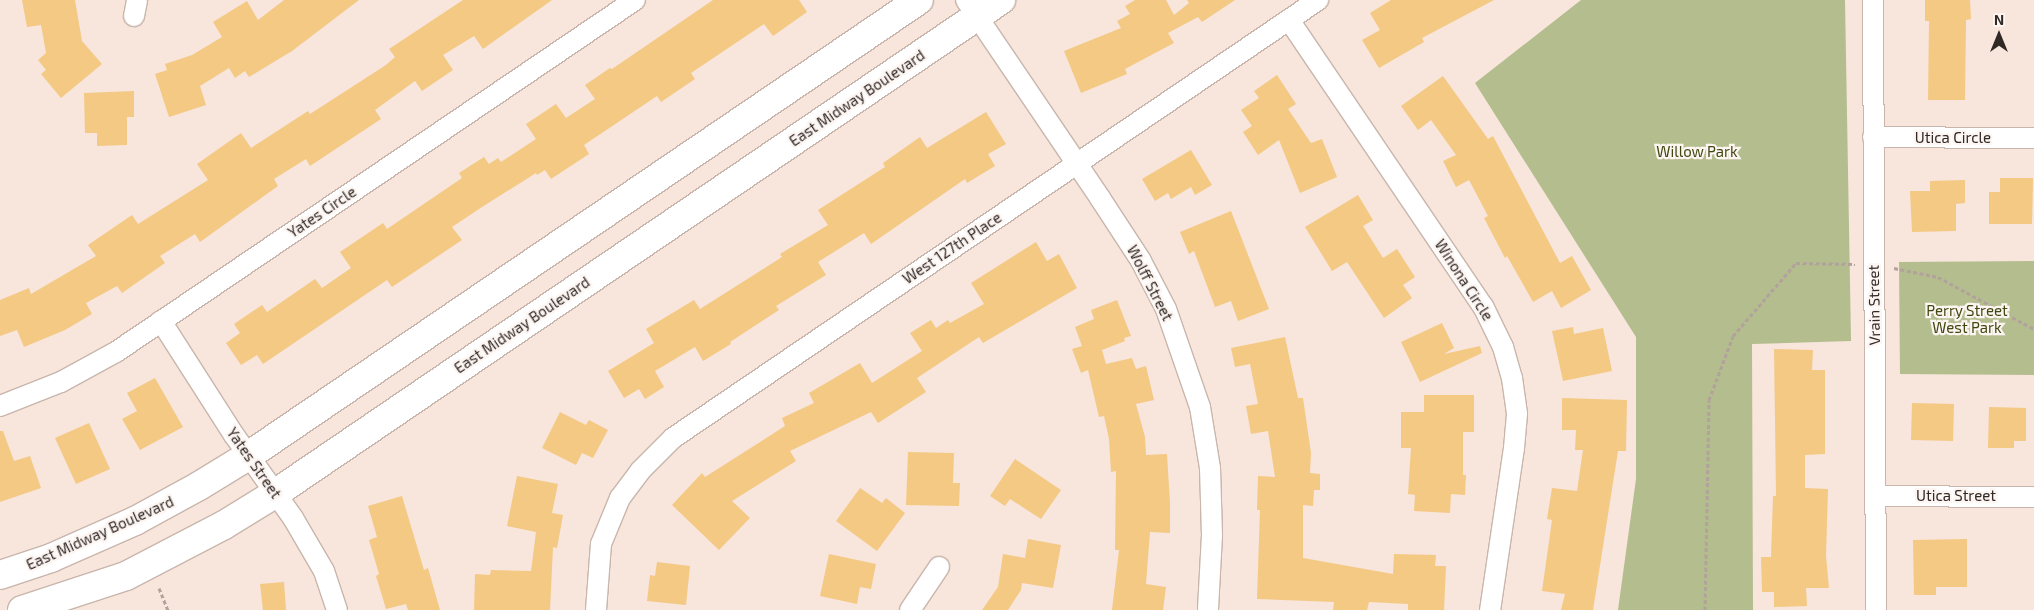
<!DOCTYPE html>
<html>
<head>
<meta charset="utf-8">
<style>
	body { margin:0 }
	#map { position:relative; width:2034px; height:610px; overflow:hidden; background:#f8e5db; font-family:"Exo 2",sans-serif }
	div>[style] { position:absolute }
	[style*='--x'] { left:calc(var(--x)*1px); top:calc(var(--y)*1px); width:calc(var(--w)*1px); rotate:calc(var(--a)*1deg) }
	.green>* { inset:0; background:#b3bd8e }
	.building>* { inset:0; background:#f3c984 }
	.path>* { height:3px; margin-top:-1.5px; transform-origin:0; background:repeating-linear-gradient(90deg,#b1a29b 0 4px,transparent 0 6.5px) }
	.roads { filter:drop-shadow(1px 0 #c8b6ac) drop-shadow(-1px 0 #c8b6ac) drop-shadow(0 1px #c8b6ac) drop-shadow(0 -1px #c8b6ac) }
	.minor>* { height:20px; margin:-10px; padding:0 10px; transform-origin:10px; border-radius:10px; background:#fff }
	.secondary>* { height:28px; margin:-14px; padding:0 14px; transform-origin:14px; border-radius:14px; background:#fff }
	span { translate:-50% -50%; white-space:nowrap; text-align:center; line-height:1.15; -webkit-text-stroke:4.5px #fcf5f1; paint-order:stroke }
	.street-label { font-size:15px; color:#2f2825 }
	.park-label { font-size:15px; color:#3f4810 }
	.north { position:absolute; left:1974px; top:10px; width:50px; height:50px; -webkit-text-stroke:4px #fcf5f1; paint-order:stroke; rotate:0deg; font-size:14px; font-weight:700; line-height:20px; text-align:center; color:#2f2825 }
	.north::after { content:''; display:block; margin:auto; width:18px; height:22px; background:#2f2825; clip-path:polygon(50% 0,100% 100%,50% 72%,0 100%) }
</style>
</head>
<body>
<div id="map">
	<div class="green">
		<i style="clip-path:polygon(1581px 0,1845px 0,1851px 341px,1752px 344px,1753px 610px,1618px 610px,1636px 479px,1636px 337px,1475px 83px)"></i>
		<i style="clip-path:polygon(2034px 261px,2034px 375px,1900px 374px,1899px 262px)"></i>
	</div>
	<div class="building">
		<i style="clip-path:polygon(22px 0,75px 0,82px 41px,102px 64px,61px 98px,41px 74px,46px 70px,38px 60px,46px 53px,41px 25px,27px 27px)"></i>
		<i style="clip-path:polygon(284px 0,359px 0,292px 51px,249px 77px,245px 71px,235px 78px,229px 68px,200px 86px,206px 105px,169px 117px,155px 74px,167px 70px,165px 64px,192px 55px,222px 37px,213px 22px,247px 1px,258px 20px)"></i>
		<i style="clip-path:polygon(463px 0,552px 0,483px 49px,474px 36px,443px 55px,453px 70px,422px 91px,415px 81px,375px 110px,381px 119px,310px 166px,306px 159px,274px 179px,278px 186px,200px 242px,195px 234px,160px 256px,165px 263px,122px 293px,117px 286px,86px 303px,92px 314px,65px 330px,24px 347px,17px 330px,0 336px,0 300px,29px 288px,31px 294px,96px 256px,88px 245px,132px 215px,138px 224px,208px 180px,197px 164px,241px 133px,251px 148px,308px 111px,310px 114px,386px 65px,395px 57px,389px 49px)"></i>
		<i style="clip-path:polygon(713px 0,799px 0,807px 12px,773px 36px,764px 24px,691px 73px,695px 79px,661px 102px,657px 96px,584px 145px,589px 154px,551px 179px,545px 170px,537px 175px,536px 173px,482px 207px,452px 227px,462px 240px,392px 287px,387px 280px,263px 364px,257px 355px,241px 365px,226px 343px,240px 333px,234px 324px,262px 305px,267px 312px,315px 279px,322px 288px,351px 268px,340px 252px,383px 223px,387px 229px,462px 178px,459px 173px,484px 157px,489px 164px,498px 158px,501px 162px,536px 139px,526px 124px,556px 104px,566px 118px,595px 99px,585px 85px,610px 68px,612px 69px)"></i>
		<i style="clip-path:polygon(1135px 0,1166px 0,1174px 15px,1189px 3px,1187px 0,1235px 0,1202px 22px,1198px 17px,1168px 33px,1174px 43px,1125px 69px,1127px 74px,1081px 93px,1064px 51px,1121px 28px,1117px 21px,1130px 14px,1125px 6px)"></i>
		<i style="clip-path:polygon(1391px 0,1494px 0,1422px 38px,1424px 42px,1379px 68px,1362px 40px,1380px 30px,1370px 13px)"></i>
		<i style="clip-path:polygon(1925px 0,1970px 0,1971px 19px,1966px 20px,1965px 100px,1928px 100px,1929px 21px,1925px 21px)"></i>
		<i style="clip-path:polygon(1277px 75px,1296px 104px,1288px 109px,1311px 143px,1322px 139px,1337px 177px,1300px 193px,1279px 140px,1258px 155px,1243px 132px,1252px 126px,1241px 110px,1259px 98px,1254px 91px)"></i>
		<i style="clip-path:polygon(1443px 76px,1488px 139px,1493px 136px,1560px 263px,1572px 256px,1591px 290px,1561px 308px,1552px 291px,1533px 302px,1507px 256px,1505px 258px,1484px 218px,1488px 216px,1469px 180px,1456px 187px,1443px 161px,1456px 155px,1431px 120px,1418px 130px,1401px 106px)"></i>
		<i style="clip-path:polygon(134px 91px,134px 117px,127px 117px,127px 145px,97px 146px,97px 133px,85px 133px,84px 93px)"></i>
		<i style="clip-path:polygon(986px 112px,1006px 144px,988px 154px,995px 166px,967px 183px,965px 179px,871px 244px,864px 233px,818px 262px,826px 275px,776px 306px,779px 310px,730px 342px,731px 344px,703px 361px,695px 347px,655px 371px,664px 387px,645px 399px,639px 389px,624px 398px,608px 371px,654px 343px,646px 329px,694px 300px,700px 309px,782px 257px,780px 254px,828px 225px,818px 210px,885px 167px,883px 163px,920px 137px,927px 148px)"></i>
		<i style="clip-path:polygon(1191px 150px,1212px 185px,1195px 195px,1191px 187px,1171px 199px,1168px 193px,1155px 201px,1142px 179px)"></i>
		<i style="clip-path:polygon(2000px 178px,2033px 178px,2032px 224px,1989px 224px,1989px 192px,2000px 192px)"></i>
		<i style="clip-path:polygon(1965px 180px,1965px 203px,1956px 204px,1956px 231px,1912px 232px,1910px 191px,1930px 191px,1930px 181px)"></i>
		<i style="clip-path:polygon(1358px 195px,1373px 220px,1363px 226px,1383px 258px,1397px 249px,1415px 277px,1403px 285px,1412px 298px,1384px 318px,1347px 262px,1332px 271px,1305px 227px)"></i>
		<i style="clip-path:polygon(1231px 211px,1269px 309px,1238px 321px,1231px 301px,1215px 307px,1194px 251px,1189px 254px,1180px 232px)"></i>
		<i style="clip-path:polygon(1036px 242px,1047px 261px,1059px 254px,1077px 288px,983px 343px,979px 337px,917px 378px,926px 392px,878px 423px,871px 412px,790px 451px,796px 461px,732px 501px,750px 518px,719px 550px,672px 505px,702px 473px,705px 477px,785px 426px,782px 418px,814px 403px,809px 393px,860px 363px,872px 383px,922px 351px,910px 333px,931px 320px,936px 328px,948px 320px,950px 323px,984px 304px,971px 283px)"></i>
		<i style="clip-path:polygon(1117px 300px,1131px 336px,1124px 338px,1125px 341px,1102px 350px,1106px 364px,1132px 358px,1136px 369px,1146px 366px,1154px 400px,1136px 404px,1145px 437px,1146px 455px,1167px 454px,1170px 503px,1170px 533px,1150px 532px,1146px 584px,1166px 587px,1163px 610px,1112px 610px,1119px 550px,1115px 550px,1116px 471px,1111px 472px,1109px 439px,1104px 416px,1099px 417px,1088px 370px,1081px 373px,1072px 349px,1082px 346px,1075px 327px,1094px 319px,1091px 310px)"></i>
		<i style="clip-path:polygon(1442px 323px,1454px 348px,1444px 354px,1480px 346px,1482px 353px,1420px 382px,1401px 342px)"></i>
		<i style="clip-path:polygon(1573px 327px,1574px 334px,1603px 328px,1612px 371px,1563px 381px,1552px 331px)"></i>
		<i style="clip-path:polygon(1285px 337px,1298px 398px,1303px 398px,1311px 453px,1310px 473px,1320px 474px,1320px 490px,1314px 490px,1313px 506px,1303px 505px,1303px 558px,1393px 574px,1394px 554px,1436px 555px,1435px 566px,1446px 566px,1444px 610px,1408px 610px,1408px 604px,1369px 602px,1367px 610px,1333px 610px,1334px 602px,1257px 599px,1260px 510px,1257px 510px,1258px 476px,1275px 477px,1268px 431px,1251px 434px,1246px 406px,1258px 404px,1250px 364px,1235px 367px,1231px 348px)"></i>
		<i style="clip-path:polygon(1774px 349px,1813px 350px,1812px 370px,1825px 370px,1825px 454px,1805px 455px,1805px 488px,1828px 489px,1826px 556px,1829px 588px,1806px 588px,1807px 606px,1774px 607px,1774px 592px,1762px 592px,1761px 557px,1771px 557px,1773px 496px,1776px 496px)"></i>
		<i style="clip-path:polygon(155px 378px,183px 427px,140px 450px,122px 419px,137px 411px,127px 393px)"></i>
		<i style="clip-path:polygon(1424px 395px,1474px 395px,1474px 432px,1463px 432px,1463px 475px,1466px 475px,1465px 495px,1451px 494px,1450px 513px,1414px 511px,1415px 495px,1408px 494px,1411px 448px,1401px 448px,1401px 412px,1424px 412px)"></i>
		<i style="clip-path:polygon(1562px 398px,1627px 400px,1626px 451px,1618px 451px,1593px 610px,1561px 610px,1565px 594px,1542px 591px,1552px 520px,1547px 519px,1552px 488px,1577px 491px,1583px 450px,1575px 450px,1576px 430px,1562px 430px)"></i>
		<i style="clip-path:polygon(1912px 403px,1954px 404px,1953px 441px,1911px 440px)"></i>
		<i style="clip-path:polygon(1989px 407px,2026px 408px,2026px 441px,2014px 441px,2014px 448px,1988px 448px)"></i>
		<i style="clip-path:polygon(560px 412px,586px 425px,589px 420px,608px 430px,593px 458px,582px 453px,576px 465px,542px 448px)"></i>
		<i style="clip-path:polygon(89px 423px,110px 469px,76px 484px,55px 438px)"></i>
		<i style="clip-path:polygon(0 431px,3px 431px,14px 461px,30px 456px,41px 488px,0 502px)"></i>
		<i style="clip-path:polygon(908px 452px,954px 453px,953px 483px,960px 483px,959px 506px,906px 505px)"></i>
		<i style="clip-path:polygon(1015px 459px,1061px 490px,1041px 519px,1010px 499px,1005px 506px,990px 496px)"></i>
		<i style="clip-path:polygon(517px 476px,558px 484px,552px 513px,563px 515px,557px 548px,553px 547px,550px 610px,474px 610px,475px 574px,490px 575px,491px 570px,531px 571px,536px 532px,507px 526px)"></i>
		<i style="clip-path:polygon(860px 488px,882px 503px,886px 498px,905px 513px,877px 551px,836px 521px)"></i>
		<i style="clip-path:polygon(402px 496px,424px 570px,428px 568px,440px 610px,408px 610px,406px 604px,386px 609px,376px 576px,379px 574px,369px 540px,377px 537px,368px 506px)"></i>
		<i style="clip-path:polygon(1028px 539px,1061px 545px,1053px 588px,1022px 583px,1021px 590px,1008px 610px,982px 610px,998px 587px,1003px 554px,1025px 558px)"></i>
		<i style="clip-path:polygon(1967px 539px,1967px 587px,1936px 587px,1936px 595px,1914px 595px,1913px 540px)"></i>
		<i style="clip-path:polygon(829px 554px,876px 564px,871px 589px,860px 587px,857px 604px,820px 596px)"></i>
		<i style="clip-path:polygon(657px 562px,690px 566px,686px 605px,647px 601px,650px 575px,655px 576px)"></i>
		<i style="clip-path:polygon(284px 582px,286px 610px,263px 610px,260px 584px)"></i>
	</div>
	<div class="path">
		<i style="--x:1894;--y:268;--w:45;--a:11.6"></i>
		<i style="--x:1938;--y:277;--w:109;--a:28.4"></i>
		<i style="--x:159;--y:588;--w:24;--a:68"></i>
		<i style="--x:1705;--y:610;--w:210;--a:-88.9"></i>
		<i style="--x:1709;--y:400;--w:68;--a:-69.4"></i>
		<i style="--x:1733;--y:336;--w:96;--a:-49.2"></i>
		<i style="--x:1796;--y:263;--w:59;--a:1"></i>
	</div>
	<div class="roads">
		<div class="minor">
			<i style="--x:966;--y:0;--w:239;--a:55.9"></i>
			<i style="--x:1100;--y:198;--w:75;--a:56.9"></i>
			<i style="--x:1141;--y:261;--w:54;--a:62.5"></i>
			<i style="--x:1166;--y:309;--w:104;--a:70.9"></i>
			<i style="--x:1200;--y:407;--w:62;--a:80.7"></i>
			<i style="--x:1210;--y:468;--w:67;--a:88.3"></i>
			<i style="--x:1212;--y:535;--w:75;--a:93.1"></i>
			<i style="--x:1873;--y:0;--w:610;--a:89.72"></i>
			<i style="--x:134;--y:16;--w:16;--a:-79"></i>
			<i style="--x:1289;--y:20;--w:346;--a:55.9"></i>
			<i style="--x:1483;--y:306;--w:46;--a:64"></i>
			<i style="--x:1503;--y:347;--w:32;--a:74"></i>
			<i style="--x:1512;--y:378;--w:36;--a:82"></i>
			<i style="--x:1517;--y:414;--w:34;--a:95"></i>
			<i style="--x:1514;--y:448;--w:164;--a:98.4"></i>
			<i style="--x:1873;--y:137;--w:161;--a:0.4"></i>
			<i style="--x:161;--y:321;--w:135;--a:57.4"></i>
			<i style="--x:234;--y:435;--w:102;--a:54.6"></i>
			<i style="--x:293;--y:518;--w:61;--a:59.7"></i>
			<i style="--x:324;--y:571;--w:41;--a:71.6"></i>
			<i style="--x:0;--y:406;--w:66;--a:-21.5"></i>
			<i style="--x:61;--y:382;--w:63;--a:-28.6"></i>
			<i style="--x:116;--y:352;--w:627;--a:-34.15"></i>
			<i style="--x:1877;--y:496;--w:157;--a:0.4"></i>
			<i style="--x:596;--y:610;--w:66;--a:-85.7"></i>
			<i style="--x:601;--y:544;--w:50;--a:-67.6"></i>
			<i style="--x:620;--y:498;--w:34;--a:-53"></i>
			<i style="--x:640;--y:471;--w:47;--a:-45"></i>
			<i style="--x:673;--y:438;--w:780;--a:-34.18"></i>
			<i style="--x:910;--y:610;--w:52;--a:-56"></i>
		</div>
		<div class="secondary">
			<i style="--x:0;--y:575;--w:54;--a:-18.4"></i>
			<i style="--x:51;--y:558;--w:92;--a:-23.8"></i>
			<i style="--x:135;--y:521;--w:73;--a:-28.7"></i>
			<i style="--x:199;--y:486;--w:57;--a:-31.5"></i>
			<i style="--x:248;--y:456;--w:811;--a:-34.2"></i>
			<i style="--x:22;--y:610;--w:109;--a:-18.1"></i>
			<i style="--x:126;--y:576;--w:110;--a:-27.5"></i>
			<i style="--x:224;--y:525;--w:61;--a:-31.6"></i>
			<i style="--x:276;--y:493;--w:877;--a:-34.22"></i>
		</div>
	</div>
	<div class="street-label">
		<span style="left:857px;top:98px;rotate:-34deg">East Midway Boulevard</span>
		<span style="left:1953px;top:138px">Utica Circle</span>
		<span style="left:322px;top:212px;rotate:-34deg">Yates Circle</span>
		<span style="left:952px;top:248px;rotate:-34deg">West 127th Place</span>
		<span style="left:1464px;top:280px;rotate:57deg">Winona Circle</span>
		<span style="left:1150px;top:283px;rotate:63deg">Wolff Street</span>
		<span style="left:1874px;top:305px;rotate:-91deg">Vrain Street</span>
		<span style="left:522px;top:325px;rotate:-34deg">East Midway Boulevard</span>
		<span style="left:254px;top:463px;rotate:55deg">Yates Street</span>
		<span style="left:1956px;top:496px">Utica Street</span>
		<span style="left:100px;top:533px;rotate:-24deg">East Midway Boulevard</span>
	</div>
	<div class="park-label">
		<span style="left:1697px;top:152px">Willow Park</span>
		<span style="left:1967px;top:319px">Perry Street<br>West Park</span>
	</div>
	<div class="north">N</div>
</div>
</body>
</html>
